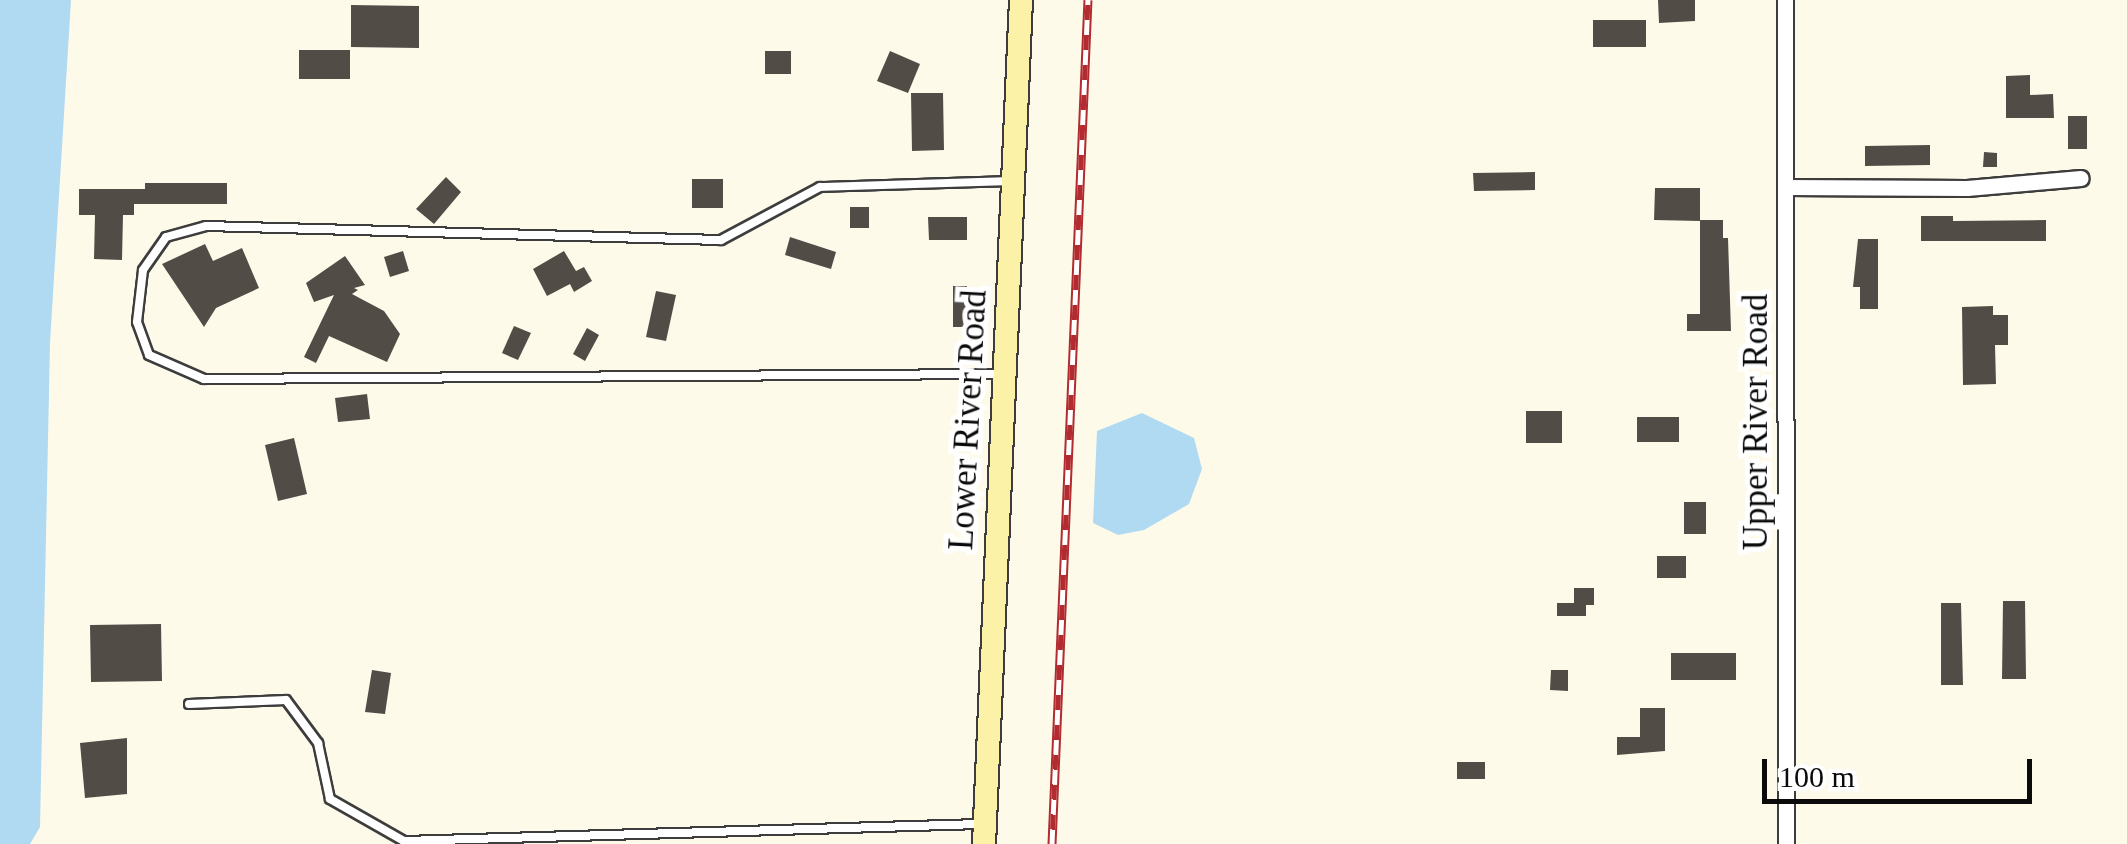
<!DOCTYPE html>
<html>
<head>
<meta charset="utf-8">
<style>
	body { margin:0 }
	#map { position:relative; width:2127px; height:844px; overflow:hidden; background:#fefae9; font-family:"Times New Roman",serif }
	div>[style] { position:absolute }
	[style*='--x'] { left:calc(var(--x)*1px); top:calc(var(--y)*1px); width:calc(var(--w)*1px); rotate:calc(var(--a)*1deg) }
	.water>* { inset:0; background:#b0d9f2 }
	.building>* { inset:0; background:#524c47 }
	.roads { filter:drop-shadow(2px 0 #3d3d3d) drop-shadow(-2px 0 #3d3d3d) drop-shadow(0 2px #3d3d3d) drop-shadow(0 -2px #3d3d3d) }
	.lane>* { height:8px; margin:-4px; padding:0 4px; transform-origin:4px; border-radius:4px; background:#fff }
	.street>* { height:15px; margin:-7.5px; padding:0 7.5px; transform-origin:7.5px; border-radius:7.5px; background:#fff }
	.secondary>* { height:22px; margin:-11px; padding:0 11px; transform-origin:11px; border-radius:11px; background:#fbf2a7 }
	.rail>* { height:9px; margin-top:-4.5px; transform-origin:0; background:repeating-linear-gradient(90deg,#fff 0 15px,#b22b30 0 30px); box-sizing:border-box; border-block:2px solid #b22b30 }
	span { translate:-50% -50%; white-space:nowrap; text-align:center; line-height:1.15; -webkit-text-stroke:10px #fff; paint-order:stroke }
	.street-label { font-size:35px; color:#0a0a0a }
	.scale { position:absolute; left:1762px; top:759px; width:270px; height:45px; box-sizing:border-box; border:5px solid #0a0a0a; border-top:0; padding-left:12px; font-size:30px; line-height:35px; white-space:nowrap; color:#0a0a0a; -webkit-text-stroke:8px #fff; paint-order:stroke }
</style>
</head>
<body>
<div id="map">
	<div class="water">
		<i style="clip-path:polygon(0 0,71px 0,50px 343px,40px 827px,30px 844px,0 844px)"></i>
		<i style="clip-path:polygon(1142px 413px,1194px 438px,1202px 469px,1189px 504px,1144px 530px,1118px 535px,1093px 523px,1097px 431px)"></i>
	</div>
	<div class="building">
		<i style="clip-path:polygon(1658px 0,1695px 0,1695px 21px,1659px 23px)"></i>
		<i style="clip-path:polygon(351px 5px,419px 6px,419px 48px,351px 47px)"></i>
		<i style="clip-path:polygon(1593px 20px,1646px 20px,1646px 47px,1593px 47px)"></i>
		<i style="clip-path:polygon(299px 50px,350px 50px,350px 79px,299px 79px)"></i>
		<i style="clip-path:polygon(765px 51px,791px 51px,791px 74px,765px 74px)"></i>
		<i style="clip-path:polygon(890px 51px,920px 64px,908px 93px,877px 81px)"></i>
		<i style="clip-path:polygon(2030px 75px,2030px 95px,2053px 94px,2054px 118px,2006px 118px,2006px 76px)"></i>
		<i style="clip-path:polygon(911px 93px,943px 93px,944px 150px,912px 151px)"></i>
		<i style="clip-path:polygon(2068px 116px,2087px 116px,2087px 149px,2068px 149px)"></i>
		<i style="clip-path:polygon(1930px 145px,1930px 165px,1865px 166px,1865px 146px)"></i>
		<i style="clip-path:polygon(1984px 152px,1997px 153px,1997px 167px,1983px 167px)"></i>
		<i style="clip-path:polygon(1535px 172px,1535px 190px,1474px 191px,1473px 173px)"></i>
		<i style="clip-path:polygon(446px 177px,461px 192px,434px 224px,416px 209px)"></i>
		<i style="clip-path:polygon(692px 179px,723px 179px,723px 208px,692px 208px)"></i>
		<i style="clip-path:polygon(145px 183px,227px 183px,227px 204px,134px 204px,134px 215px,123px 215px,122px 260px,94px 259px,95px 215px,79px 215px,79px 189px,145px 189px)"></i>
		<i style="clip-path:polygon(1655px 188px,1700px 188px,1700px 221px,1654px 220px)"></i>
		<i style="clip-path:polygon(850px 207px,869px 207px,869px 228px,850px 228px)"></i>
		<i style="clip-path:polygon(1921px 216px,1953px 216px,1953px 221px,2046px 220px,2046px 241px,1921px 241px)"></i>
		<i style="clip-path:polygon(928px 217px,967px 217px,967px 240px,929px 240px)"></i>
		<i style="clip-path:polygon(1700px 220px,1723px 220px,1723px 238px,1728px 238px,1731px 331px,1687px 331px,1687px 314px,1700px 314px)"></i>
		<i style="clip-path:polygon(790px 237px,836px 252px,831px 269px,785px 255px)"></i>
		<i style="clip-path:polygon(1858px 239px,1878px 239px,1878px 309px,1860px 309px,1860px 287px,1853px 287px)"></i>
		<i style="clip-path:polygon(205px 244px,213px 261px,242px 248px,259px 288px,216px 308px,204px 327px,162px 264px)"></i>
		<i style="clip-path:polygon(403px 251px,409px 271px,390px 277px,384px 257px)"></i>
		<i style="clip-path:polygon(564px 251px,576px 271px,584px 267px,592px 281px,574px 292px,570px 284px,547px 296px,533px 269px)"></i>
		<i style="clip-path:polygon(345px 256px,365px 285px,354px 288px,358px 290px,352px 294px,384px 311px,400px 334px,387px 362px,329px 336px,316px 363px,304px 357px,334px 295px,314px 302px,306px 283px)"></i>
		<i style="clip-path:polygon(953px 286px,967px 286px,967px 327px,953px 327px)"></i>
		<i style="clip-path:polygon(656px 291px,676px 295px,666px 341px,646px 337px)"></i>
		<i style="clip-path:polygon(1993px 306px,1993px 315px,2008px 315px,2008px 345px,1995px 345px,1996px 384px,1963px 385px,1962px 307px)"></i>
		<i style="clip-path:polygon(514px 326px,531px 333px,518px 360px,502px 353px)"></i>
		<i style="clip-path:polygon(587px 328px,599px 335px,585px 361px,573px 354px)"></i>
		<i style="clip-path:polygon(367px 394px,370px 419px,338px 422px,335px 398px)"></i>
		<i style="clip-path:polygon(1526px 411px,1562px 411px,1562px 443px,1526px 443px)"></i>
		<i style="clip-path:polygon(1637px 417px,1679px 417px,1679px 442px,1637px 442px)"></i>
		<i style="clip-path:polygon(294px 438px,307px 494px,278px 501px,265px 445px)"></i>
		<i style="clip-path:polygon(1684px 502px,1706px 502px,1706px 534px,1684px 534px)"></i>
		<i style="clip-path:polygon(1657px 556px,1686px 556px,1686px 578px,1657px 578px)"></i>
		<i style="clip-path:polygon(1574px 588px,1594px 588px,1594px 605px,1586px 605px,1586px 616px,1557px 616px,1557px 603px,1574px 603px)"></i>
		<i style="clip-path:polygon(2003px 601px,2025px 601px,2026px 679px,2002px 679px)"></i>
		<i style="clip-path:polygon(1941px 603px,1961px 603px,1963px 685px,1941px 685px)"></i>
		<i style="clip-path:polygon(161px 624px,162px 681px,91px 682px,90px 625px)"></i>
		<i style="clip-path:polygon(1671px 653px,1736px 653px,1736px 680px,1671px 680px)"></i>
		<i style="clip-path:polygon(372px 670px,391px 673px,385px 714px,365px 712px)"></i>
		<i style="clip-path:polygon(1551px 670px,1568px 670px,1568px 691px,1550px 690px)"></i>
		<i style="clip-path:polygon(1640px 708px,1665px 708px,1665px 751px,1617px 755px,1617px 737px,1640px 737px)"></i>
		<i style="clip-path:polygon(127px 738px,127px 794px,85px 798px,80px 743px)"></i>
		<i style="clip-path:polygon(1457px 762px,1485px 762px,1485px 779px,1457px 779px)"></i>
	</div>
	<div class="roads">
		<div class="lane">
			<i style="--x:1001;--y:374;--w:797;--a:179.64"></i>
			<i style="--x:204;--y:379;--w:60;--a:-156.4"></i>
			<i style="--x:149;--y:355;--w:35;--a:-110"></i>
			<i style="--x:137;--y:322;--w:52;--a:-83.4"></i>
			<i style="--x:143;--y:270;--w:40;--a:-55.1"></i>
			<i style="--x:166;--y:237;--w:41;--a:-15.4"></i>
			<i style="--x:206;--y:226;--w:515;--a:1.56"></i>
			<i style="--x:721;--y:240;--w:112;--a:-28.2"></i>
			<i style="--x:820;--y:187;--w:187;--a:-1.8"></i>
			<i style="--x:189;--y:704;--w:97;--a:-2.4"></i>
			<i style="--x:286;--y:700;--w:54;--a:53.3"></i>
			<i style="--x:318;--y:743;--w:57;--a:77.9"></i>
			<i style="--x:330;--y:799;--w:85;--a:29.6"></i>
			<i style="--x:404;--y:841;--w:576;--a:-1.69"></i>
		</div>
		<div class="street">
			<i style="--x:1785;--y:0;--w:844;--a:89.93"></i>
			<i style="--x:1785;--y:187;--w:182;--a:0.3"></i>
			<i style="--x:1967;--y:188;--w:114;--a:-5"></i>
		</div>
		<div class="secondary">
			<i style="--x:984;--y:844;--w:845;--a:-87.49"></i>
		</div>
	</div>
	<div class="rail">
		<i style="--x:1052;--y:844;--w:845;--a:-87.56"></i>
	</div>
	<div class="street-label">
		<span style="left:968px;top:420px;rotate:-87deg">Lower River Road</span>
		<span style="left:1756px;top:422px;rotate:-90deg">Upper River Road</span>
	</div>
	<div class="scale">100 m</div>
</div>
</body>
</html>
